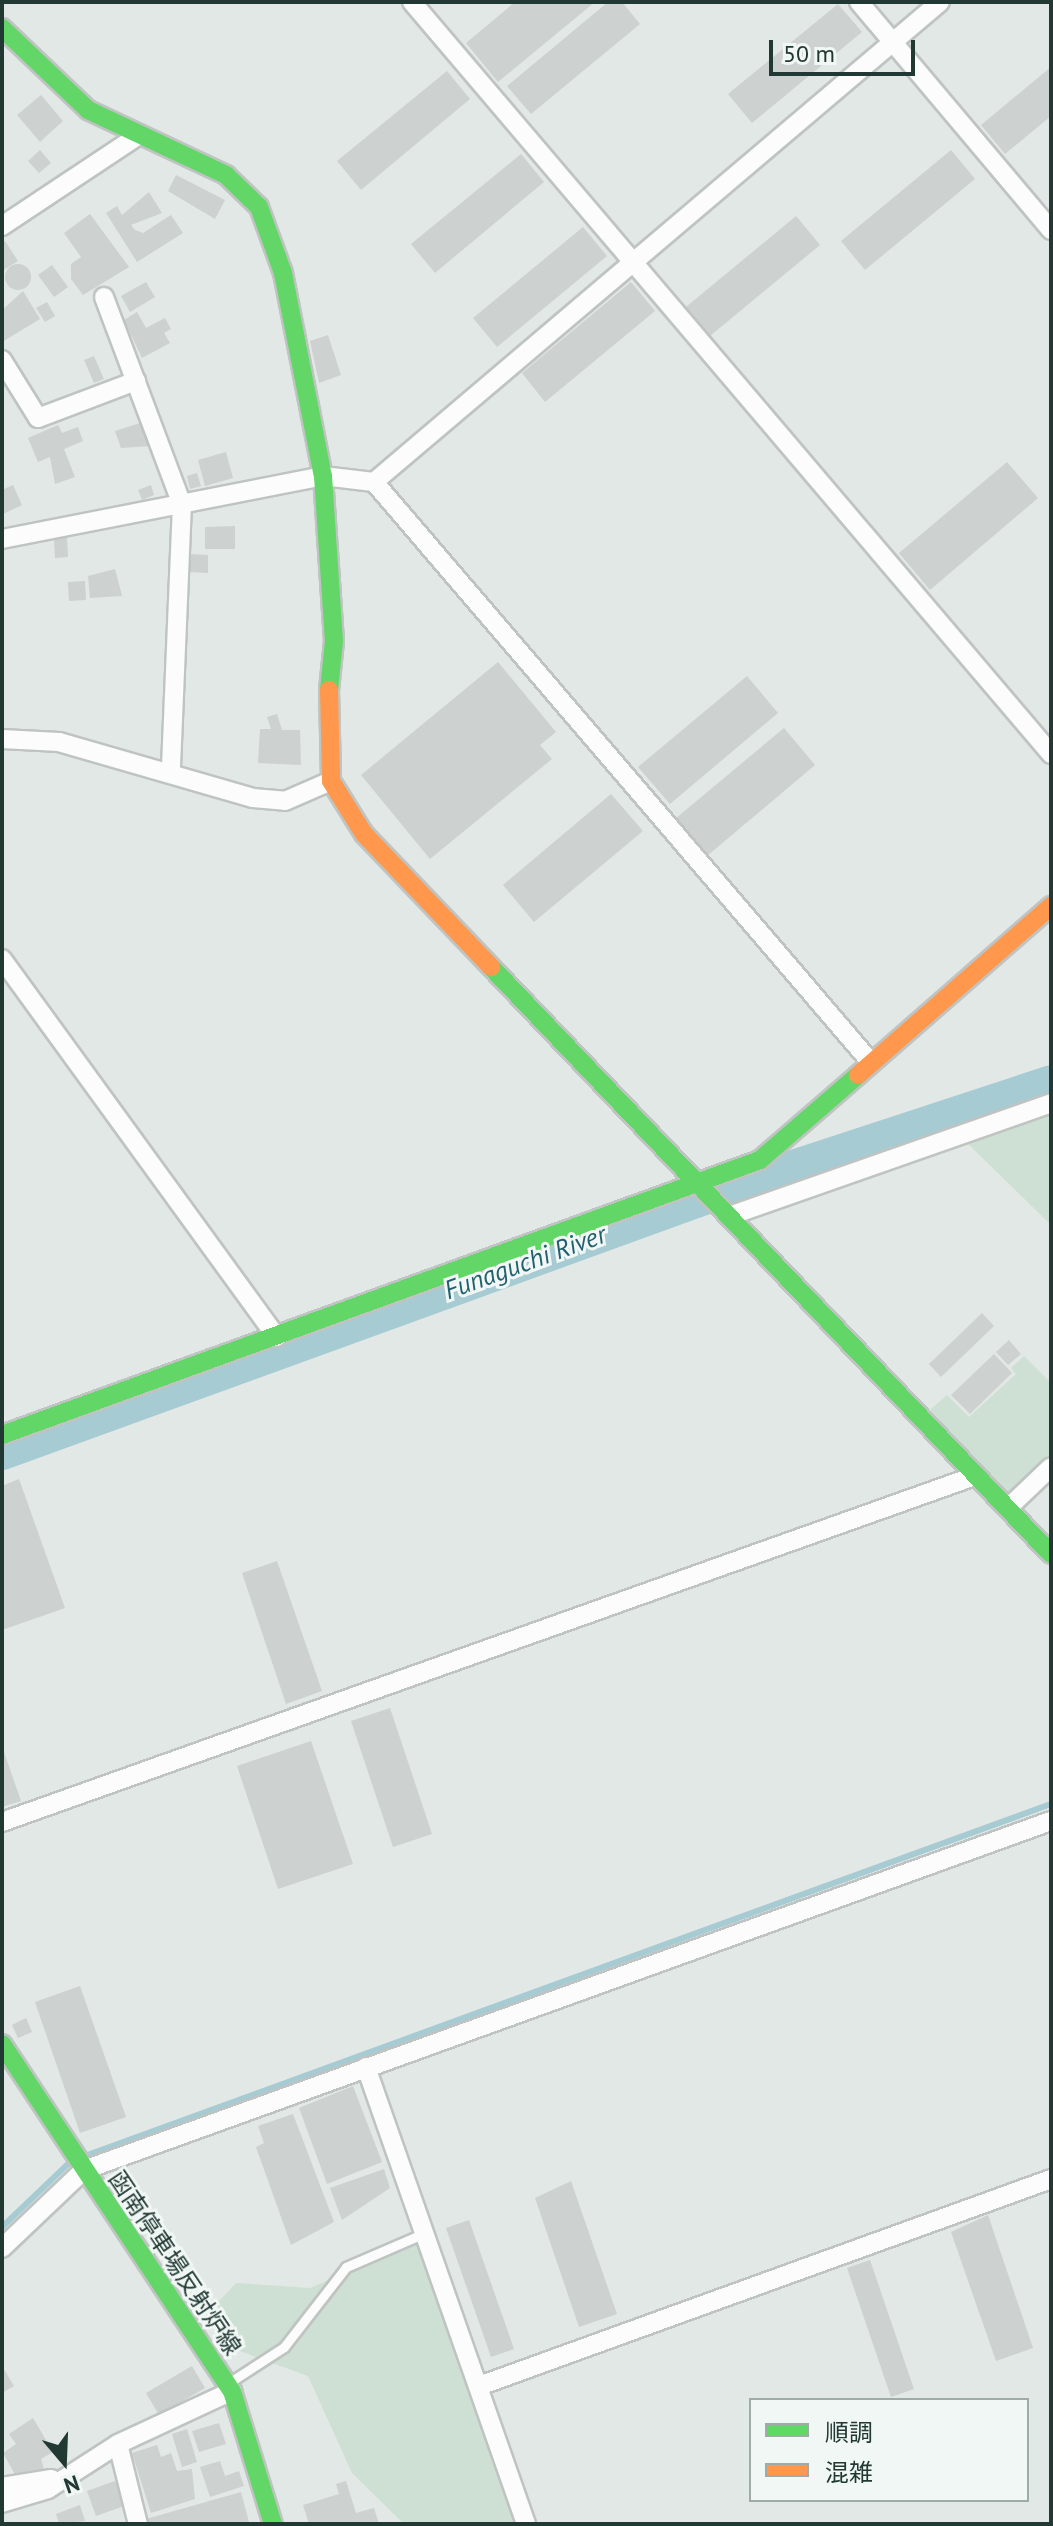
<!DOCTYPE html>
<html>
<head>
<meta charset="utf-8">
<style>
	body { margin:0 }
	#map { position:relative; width:1053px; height:2526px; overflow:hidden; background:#e2e8e5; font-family:"PT Sans","Noto Sans JP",sans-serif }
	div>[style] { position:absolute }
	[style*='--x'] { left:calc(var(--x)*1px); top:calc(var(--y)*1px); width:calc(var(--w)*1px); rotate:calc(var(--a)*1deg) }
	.green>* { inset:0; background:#cde0d3 }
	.stream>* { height:6px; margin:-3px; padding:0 3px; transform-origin:3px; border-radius:3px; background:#a6cbd3 }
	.river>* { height:36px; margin:-18px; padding:0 18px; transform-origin:18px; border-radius:18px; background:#a6cbd3 }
	.building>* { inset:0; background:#cdd1d0 }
	.round { border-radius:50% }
	.roads { filter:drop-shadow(2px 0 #bfc4c2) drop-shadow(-2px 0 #bfc4c2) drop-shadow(0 2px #bfc4c2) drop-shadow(0 -2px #bfc4c2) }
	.lane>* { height:9px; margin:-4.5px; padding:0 4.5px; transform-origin:4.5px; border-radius:4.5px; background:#fbfcfb }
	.street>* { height:18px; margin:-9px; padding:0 9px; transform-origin:9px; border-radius:9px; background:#fbfcfb }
	.fast>* { height:18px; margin:-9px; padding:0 9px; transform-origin:9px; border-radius:9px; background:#63d668 }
	.slow>* { height:18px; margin:-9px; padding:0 9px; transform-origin:9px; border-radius:9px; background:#ff974d }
	span { translate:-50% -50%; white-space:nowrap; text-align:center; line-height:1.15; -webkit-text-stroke:6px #f0f7f4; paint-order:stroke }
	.street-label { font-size:24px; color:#223933 }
	.water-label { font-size:26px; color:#226070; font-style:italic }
	.frame { position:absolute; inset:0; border:4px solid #223933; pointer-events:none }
	.legend { position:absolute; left:749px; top:2398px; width:280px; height:104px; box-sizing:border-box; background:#f0f7f4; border:2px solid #9eaba7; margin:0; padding:10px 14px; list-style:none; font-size:24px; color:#223933 }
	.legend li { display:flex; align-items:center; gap:16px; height:40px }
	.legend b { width:40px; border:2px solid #9eaba7 }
	.north { position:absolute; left:24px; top:2422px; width:80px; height:80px; -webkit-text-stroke:6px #f0f7f4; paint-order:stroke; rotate:161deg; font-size:22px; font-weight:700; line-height:32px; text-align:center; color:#223933 }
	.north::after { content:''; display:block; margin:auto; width:28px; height:36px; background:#223933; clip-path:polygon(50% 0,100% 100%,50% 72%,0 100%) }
	.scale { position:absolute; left:769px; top:40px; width:146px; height:36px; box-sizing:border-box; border:4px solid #223933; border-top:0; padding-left:10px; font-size:24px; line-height:28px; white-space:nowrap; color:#223933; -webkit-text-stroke:6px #f0f7f4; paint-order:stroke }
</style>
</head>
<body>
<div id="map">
	<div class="green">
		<i style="clip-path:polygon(1051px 1111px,1051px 1225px,961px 1137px)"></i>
		<i style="clip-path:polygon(1024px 1356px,1051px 1383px,1051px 1455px,1009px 1493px,930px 1410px,947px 1395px,969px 1417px,1016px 1374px,1011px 1368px)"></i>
		<i style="clip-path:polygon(420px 2241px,529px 2524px,404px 2524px,352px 2473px,308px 2376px,229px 2347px,210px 2311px,236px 2283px,310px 2288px)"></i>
	</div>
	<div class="stream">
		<i style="--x:82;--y:2157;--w:1031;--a:-20.02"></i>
		<i style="--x:2;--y:2227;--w:95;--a:-43.7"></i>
	</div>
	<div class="river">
		<i style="--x:2;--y:1452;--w:738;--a:-19.96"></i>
		<i style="--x:696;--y:1200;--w:374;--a:-18.2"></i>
	</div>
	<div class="building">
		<i style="clip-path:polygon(515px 2px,595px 2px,498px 82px,466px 43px)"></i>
		<i style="clip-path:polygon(608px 2px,622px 2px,640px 24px,531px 114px,507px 86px)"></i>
		<i style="clip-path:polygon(838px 4px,862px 32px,752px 123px,728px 94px)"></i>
		<i style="clip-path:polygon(1051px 67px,1051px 116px,1005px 154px,981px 125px)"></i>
		<i style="clip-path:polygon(447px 71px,470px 99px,361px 190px,337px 161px)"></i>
		<i style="clip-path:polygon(41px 95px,63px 121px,40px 142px,17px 115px)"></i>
		<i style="clip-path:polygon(40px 150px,51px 163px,39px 173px,28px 161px)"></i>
		<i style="clip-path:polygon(951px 150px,975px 179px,865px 270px,841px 241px)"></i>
		<i style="clip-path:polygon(521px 154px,544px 182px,435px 273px,411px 244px)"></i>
		<i style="clip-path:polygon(176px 175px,225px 200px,215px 219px,168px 191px)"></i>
		<i style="clip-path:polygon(149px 192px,162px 213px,131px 225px,135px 230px,143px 233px,171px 215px,183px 233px,137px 262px,106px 213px,117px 206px,122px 215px)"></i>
		<i style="clip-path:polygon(90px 214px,129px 267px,83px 295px,71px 279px,71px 264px,81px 257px,64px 233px)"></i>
		<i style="clip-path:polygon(796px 216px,820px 245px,710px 336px,686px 307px)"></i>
		<i style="clip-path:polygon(583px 227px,607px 256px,497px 347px,473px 318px)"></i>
		<i style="clip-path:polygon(5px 241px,18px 261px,2px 271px,2px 242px)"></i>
		<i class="round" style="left:5px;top:264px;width:26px;height:26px"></i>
		<i style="clip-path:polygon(52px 265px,68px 287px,54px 297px,38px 275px)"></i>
		<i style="clip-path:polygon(146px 282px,155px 297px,130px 312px,121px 296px)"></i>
		<i style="clip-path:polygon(631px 282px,655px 311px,545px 402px,522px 373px)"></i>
		<i style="clip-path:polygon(23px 291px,40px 319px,2px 342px,2px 310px)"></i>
		<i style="clip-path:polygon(47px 302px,55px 316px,45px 322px,36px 308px)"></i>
		<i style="clip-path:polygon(137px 312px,146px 328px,165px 318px,171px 329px,164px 333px,170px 343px,142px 358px,124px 320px)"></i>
		<i style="clip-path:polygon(328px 335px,341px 375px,319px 383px,310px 341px)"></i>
		<i style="clip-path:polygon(94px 356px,104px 379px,94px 383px,84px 360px)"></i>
		<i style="clip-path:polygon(140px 423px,150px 446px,121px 448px,115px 431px)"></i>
		<i style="clip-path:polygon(58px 425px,62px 433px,78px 427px,83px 441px,64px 449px,75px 477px,55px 484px,50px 457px,38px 462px,28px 438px)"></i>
		<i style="clip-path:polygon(226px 452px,233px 478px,205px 486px,198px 460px)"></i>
		<i style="clip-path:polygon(1007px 462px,1038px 498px,930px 590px,899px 553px)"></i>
		<i style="clip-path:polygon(197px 473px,201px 486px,190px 489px,187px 476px)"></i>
		<i style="clip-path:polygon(13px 485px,22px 505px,3px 514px,2px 490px)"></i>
		<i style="clip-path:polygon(151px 485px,154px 495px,142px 500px,138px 490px)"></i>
		<i style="clip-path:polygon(235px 526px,235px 549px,205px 549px,205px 527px)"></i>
		<i style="clip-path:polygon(67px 537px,68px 557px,55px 558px,54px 538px)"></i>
		<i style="clip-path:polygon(189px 554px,208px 555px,208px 573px,188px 572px)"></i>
		<i style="clip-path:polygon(115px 569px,122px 596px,90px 598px,88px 576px)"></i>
		<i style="clip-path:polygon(85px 581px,86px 600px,69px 601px,68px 582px)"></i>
		<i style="clip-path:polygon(498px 662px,556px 732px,540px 745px,552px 759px,430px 859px,361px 775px)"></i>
		<i style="clip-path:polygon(747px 676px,778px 713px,670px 804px,638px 767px)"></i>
		<i style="clip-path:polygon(277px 714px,282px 730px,300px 730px,301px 765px,258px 763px,260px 729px,271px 729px,267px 717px)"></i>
		<i style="clip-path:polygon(784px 728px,815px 765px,707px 856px,675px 819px)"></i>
		<i style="clip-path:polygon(611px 794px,643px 831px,534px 922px,503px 885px)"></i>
		<i style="clip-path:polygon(982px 1313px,994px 1326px,941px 1377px,929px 1364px)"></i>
		<i style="clip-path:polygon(1009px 1340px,1021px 1354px,1008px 1365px,996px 1352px)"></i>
		<i style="clip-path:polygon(994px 1354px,1012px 1373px,970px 1414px,951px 1395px)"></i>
		<i style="clip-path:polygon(19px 1479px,65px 1608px,2px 1630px,2px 1486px)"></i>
		<i style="clip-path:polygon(277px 1561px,322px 1691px,286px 1704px,242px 1573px)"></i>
		<i style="clip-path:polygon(390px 1708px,432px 1834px,393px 1847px,351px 1721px)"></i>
		<i style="clip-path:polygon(311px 1741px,353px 1864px,278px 1889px,237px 1766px)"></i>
		<i style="clip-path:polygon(2px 1746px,21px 1801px,2px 1807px)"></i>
		<i style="clip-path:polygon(80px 1986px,126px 2117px,80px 2133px,35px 2002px)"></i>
		<i style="clip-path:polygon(26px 2018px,32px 2032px,18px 2038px,12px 2025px)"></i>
		<i style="clip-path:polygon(353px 2086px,382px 2162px,327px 2184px,299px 2108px)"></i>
		<i style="clip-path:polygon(293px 2114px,334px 2222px,291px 2245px,256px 2147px,264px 2143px,258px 2126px)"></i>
		<i style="clip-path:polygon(384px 2169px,390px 2188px,342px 2220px,330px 2188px)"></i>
		<i style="clip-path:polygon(571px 2181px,617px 2314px,579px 2327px,535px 2198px)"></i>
		<i style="clip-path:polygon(988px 2215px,1033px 2348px,996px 2361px,951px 2232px)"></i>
		<i style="clip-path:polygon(469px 2220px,514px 2349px,491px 2357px,446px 2228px)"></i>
		<i style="clip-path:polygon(870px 2260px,914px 2389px,891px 2397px,847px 2268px)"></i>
		<i style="clip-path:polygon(2px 2366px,14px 2386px,2px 2393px)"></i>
		<i style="clip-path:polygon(192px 2366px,205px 2388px,159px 2415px,146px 2393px)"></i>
		<i style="clip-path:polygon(33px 2418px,53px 2452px,41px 2459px,44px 2470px,16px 2476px,3px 2453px,16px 2444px,9px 2434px)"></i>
		<i style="clip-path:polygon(219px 2423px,226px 2444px,199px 2452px,192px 2431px)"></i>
		<i style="clip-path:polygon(187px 2429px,197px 2462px,182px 2467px,172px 2434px)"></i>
		<i style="clip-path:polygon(157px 2445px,161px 2457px,171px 2453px,177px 2471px,192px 2469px,195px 2499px,151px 2513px,132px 2453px)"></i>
		<i style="clip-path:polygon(220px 2461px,225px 2476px,239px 2471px,244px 2486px,210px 2497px,200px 2467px)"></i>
		<i style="clip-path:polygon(115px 2481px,124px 2506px,96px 2516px,87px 2491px)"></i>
		<i style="clip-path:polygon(346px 2481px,356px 2513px,374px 2508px,379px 2524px,309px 2524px,303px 2505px,339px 2494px,336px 2484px)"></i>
		<i style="clip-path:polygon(241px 2492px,249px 2522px,148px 2524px,146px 2519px)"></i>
		<i style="clip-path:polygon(80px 2505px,85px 2521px,59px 2524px,56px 2514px)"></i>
	</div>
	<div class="roads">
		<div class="lane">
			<i style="--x:227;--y:2384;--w:68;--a:-33"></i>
			<i style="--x:284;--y:2347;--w:101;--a:-52.2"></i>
			<i style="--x:346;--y:2267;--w:86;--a:-23.3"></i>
		</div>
		<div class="street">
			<i style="--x:412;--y:2;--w:987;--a:49.64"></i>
			<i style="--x:859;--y:2;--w:298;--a:49.9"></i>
			<i style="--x:2;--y:226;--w:164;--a:-33.6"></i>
			<i style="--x:104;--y:297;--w:221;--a:69.4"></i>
			<i style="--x:182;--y:504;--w:267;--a:92.4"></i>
			<i style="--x:2;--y:360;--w:68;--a:58.2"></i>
			<i style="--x:38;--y:418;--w:105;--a:-20.7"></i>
			<i style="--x:374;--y:482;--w:742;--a:-40.3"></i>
			<i style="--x:2;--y:539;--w:327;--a:-11.1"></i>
			<i style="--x:323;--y:476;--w:51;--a:6.7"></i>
			<i style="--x:374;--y:482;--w:760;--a:49.43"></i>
			<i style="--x:2;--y:739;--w:57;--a:3"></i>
			<i style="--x:59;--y:742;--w:202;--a:16.1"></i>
			<i style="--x:253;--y:798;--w:32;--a:5"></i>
			<i style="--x:285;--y:801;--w:50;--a:-23.5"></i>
			<i style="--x:2;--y:959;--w:467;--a:54"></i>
			<i style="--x:732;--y:1215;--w:338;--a:-19.3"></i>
			<i style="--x:1008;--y:1508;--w:59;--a:-43.6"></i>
			<i style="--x:2;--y:1822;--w:1033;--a:-19.58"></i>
			<i style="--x:366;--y:2067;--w:484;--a:70.7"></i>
			<i style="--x:2;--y:2248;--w:113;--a:-43.6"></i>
			<i style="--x:84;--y:2170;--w:1028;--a:-19.85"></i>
			<i style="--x:479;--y:2386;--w:608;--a:-19.89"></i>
			<i style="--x:118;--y:2444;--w:82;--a:76"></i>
			<i style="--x:2;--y:2487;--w:50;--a:-9.3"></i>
			<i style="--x:2;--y:2503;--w:48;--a:-16.9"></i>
			<i style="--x:48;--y:2489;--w:83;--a:-32.7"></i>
			<i style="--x:118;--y:2444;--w:126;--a:-24.9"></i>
		</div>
		<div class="fast">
			<i style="--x:2;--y:28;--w:119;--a:43.6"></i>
			<i style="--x:88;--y:110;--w:153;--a:25.2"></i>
			<i style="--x:226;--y:175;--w:46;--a:44.1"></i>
			<i style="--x:259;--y:207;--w:70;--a:70"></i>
			<i style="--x:283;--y:273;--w:207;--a:78.9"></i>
			<i style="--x:323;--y:476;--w:165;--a:86.2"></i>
			<i style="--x:334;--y:641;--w:49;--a:95.8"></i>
			<i style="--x:491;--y:967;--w:811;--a:46.35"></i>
			<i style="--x:2;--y:1435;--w:806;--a:-19.94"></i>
			<i style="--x:760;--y:1160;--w:130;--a:-40.9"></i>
			<i style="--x:2;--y:2044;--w:416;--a:56.5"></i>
			<i style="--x:232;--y:2391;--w:139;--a:72.9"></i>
		</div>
		<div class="slow">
			<i style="--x:329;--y:690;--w:91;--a:88.7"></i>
			<i style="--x:331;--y:781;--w:62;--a:58.1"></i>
			<i style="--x:364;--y:834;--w:184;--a:46.3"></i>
			<i style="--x:858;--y:1075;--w:257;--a:-41.2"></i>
		</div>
	</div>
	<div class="street-label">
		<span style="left:175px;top:2263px;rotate:56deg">函南停車場反射炉線</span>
	</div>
	<div class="water-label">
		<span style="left:525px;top:1262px;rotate:-20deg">Funaguchi River</span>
	</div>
	<div class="frame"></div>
	<ul class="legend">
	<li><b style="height:10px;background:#63d668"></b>順調</li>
	<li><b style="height:10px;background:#ff974d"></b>混雑</li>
	</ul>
	<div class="north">N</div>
	<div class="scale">50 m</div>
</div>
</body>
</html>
